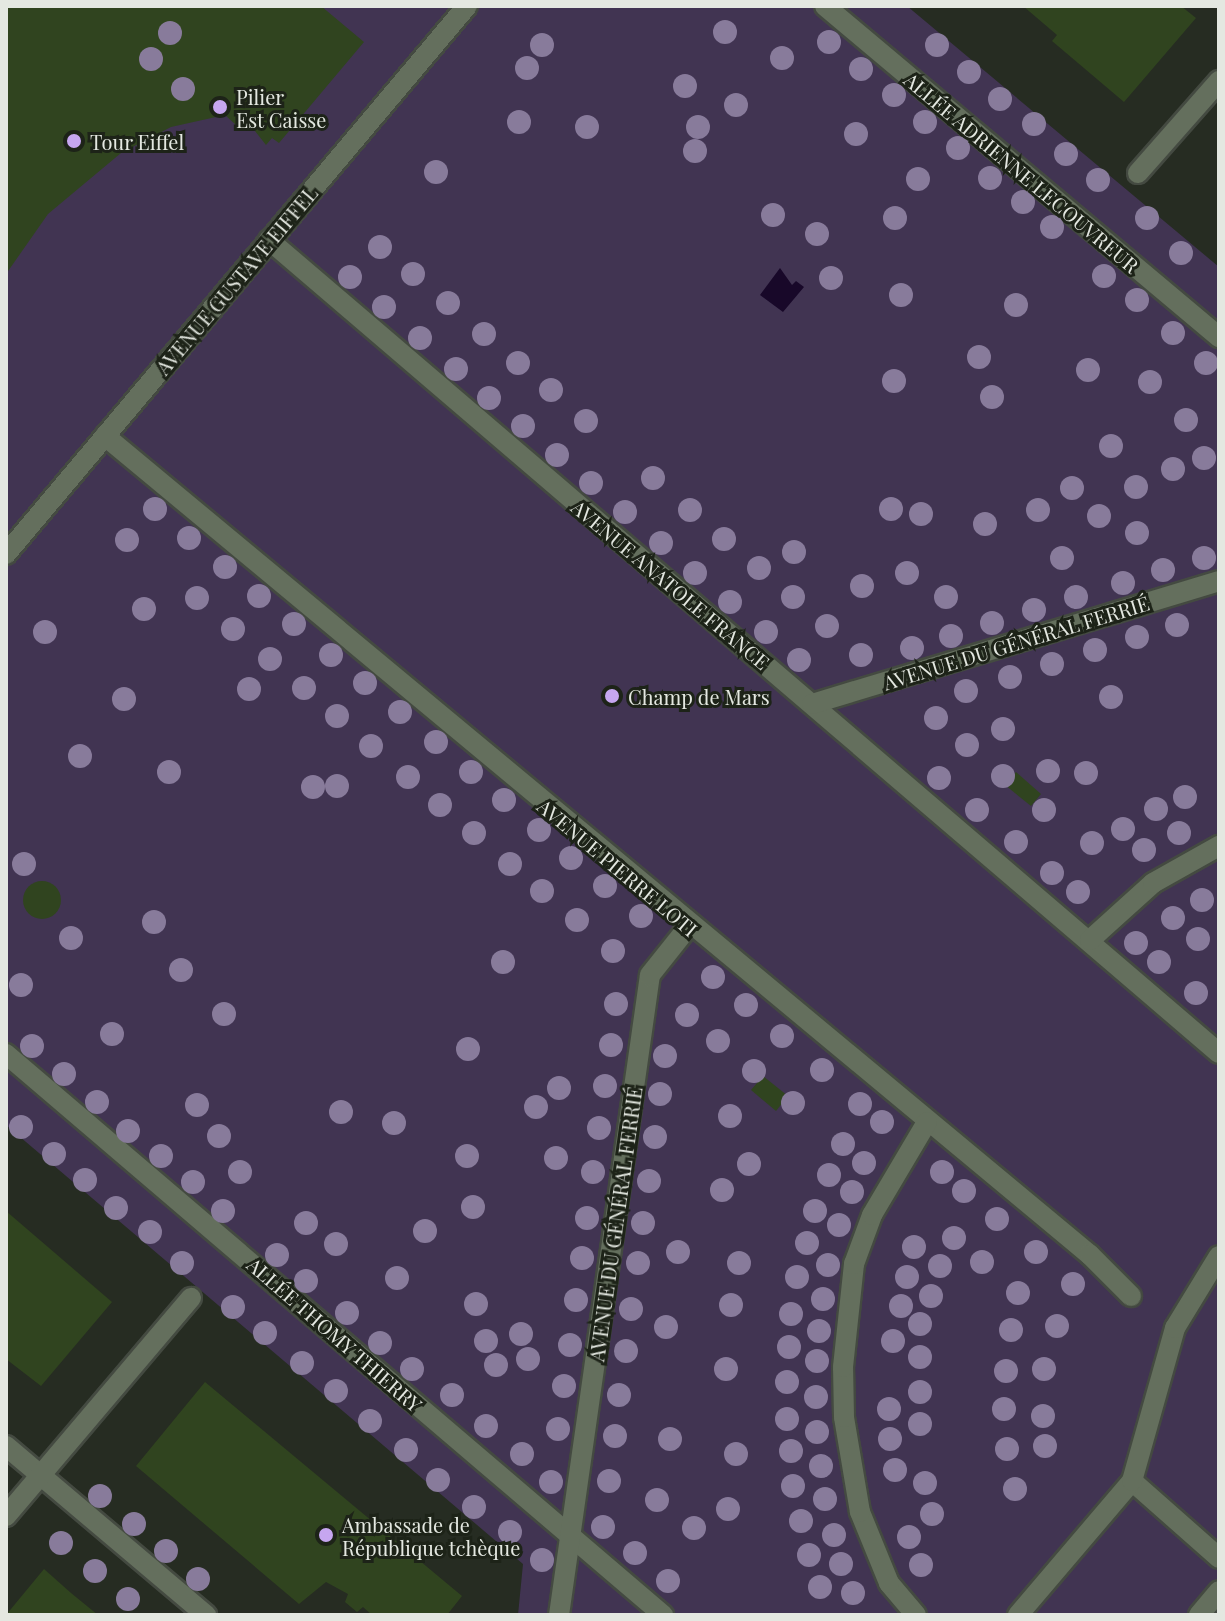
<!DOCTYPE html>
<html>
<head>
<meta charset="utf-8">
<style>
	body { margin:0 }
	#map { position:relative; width:1225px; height:1621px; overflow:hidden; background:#262c22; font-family:"Playfair Display",serif }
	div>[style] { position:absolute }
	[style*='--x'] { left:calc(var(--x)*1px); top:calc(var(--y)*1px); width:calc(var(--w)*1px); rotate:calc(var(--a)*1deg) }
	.green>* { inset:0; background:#413452 }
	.water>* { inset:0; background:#180829 }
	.building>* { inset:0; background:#30441f }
	.round { border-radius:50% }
	.roads { filter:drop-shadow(2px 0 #444a41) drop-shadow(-2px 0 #444a41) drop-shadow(0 2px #444a41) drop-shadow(0 -2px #444a41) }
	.street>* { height:20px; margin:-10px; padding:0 10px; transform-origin:10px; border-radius:10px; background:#646f5d }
	.trees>* { width:24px; height:24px; margin:-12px; border-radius:50%; background:#887b9b }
	.dots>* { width:22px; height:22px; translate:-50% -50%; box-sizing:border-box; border:4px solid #1d2318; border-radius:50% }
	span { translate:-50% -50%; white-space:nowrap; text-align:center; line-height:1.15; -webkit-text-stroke:6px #1d2318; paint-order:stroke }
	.poi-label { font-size:20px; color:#e4e8e1 }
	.left { translate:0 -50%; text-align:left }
	.street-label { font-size:20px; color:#e4e8e1 }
	.frame { position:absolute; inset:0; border:8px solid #e4e8e1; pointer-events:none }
</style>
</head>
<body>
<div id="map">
	<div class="green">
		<i style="clip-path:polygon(6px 6px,907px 6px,1219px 267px,1219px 1615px,518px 1615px,523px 1564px,6px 1125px)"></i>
	</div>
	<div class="water">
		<i style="clip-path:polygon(780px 268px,792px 285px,796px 281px,804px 287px,783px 312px,760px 295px)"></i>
	</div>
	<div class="building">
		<i style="clip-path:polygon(6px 6px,321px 6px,364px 42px,279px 143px,272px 138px,266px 145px,251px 126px,241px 120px,236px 125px,225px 115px,171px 127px,121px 153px,48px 214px,6px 274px)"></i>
		<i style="clip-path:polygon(1023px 6px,1181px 6px,1196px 18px,1124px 102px,1052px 41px,1057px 35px)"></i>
		<i style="clip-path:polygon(1016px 772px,1041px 794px,1031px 806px,1005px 785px)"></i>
		<i class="round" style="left:23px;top:881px;width:38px;height:38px"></i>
		<i style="clip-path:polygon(763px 1076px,788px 1096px,776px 1111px,751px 1090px)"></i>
		<i style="clip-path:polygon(6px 1211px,112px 1302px,41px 1386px,6px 1359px)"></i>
		<i style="clip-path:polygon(205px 1382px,462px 1596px,447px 1615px,372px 1615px,363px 1607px,357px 1612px,345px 1602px,348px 1594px,326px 1582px,299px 1604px,136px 1466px)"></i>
		<i style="clip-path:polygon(44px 1569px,71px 1593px,98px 1615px,6px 1615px)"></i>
	</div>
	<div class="roads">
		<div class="street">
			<i style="--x:825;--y:6;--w:515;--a:40.03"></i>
			<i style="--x:1138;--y:173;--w:123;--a:-48.6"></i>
			<i style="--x:269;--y:240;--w:1250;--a:40.56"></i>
			<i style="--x:105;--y:436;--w:1281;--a:39.74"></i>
			<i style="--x:1090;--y:1255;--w:58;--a:45"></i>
			<i style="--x:6;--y:554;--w:716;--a:-49.93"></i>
			<i style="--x:812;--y:704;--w:425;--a:-16.8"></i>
			<i style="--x:1090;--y:940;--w:85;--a:-42.1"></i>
			<i style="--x:1153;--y:883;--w:76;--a:-29.3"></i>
			<i style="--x:6;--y:1054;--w:864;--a:40.49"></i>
			<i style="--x:6;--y:1446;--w:262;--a:40.2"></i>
			<i style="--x:1132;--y:1481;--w:116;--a:41.5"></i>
			<i style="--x:6;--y:1516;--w:286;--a:-49.7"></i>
			<i style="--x:559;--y:1615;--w:646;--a:-81.91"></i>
			<i style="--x:650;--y:975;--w:63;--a:-51.5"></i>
			<i style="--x:916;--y:1615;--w:42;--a:-130.2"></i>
			<i style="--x:889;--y:1583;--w:77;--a:-112.2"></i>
			<i style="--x:860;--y:1512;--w:96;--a:-99.6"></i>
			<i style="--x:844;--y:1417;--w:50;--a:-91.1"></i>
			<i style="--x:843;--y:1367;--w:104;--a:-83.9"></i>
			<i style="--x:854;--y:1264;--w:52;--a:-69.8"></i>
			<i style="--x:872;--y:1215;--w:108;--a:-59.4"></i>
			<i style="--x:1018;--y:1615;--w:176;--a:-49.6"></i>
			<i style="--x:1132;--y:1481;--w:159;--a:-74.3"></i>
			<i style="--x:1175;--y:1328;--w:84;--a:-58.6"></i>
			<i style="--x:1199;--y:1615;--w:31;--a:-50"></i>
		</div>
	</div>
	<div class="trees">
		<i style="left:725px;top:32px"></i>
		<i style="left:170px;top:33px"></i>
		<i style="left:829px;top:42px"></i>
		<i style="left:542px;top:45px"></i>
		<i style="left:937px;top:45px"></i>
		<i style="left:782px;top:58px"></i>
		<i style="left:151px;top:59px"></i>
		<i style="left:527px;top:68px"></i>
		<i style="left:861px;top:69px"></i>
		<i style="left:969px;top:72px"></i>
		<i style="left:685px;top:86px"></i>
		<i style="left:183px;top:89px"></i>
		<i style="left:894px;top:95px"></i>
		<i style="left:1000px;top:99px"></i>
		<i style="left:736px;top:105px"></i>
		<i style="left:519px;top:122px"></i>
		<i style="left:925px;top:122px"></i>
		<i style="left:1034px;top:124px"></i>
		<i style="left:587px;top:127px"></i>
		<i style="left:698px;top:127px"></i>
		<i style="left:856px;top:134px"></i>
		<i style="left:958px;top:148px"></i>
		<i style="left:695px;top:151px"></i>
		<i style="left:1066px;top:154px"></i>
		<i style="left:436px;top:172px"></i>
		<i style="left:990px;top:178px"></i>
		<i style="left:918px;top:179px"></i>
		<i style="left:1098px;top:180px"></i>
		<i style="left:1023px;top:202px"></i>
		<i style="left:773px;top:215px"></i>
		<i style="left:895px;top:218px"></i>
		<i style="left:1147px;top:218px"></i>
		<i style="left:1052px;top:227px"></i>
		<i style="left:817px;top:234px"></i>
		<i style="left:380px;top:247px"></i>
		<i style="left:1181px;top:253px"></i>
		<i style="left:413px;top:274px"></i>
		<i style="left:1104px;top:276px"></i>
		<i style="left:350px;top:277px"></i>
		<i style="left:831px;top:278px"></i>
		<i style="left:901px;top:295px"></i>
		<i style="left:1137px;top:300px"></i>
		<i style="left:448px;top:303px"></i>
		<i style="left:1016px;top:305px"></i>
		<i style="left:384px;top:307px"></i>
		<i style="left:1173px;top:333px"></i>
		<i style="left:484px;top:334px"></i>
		<i style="left:420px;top:338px"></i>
		<i style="left:979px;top:357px"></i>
		<i style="left:518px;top:363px"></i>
		<i style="left:1206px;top:363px"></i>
		<i style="left:456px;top:369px"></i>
		<i style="left:1088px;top:370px"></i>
		<i style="left:894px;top:381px"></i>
		<i style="left:1150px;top:382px"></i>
		<i style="left:551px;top:390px"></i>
		<i style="left:992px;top:397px"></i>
		<i style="left:489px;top:398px"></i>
		<i style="left:1186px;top:420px"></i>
		<i style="left:586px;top:421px"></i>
		<i style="left:523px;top:426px"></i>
		<i style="left:1111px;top:446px"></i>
		<i style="left:557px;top:455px"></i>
		<i style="left:1204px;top:458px"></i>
		<i style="left:1173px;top:469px"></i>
		<i style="left:653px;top:478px"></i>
		<i style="left:591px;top:483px"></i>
		<i style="left:1136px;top:487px"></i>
		<i style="left:1072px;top:488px"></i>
		<i style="left:155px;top:509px"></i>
		<i style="left:891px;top:509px"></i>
		<i style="left:690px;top:510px"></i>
		<i style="left:1038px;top:510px"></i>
		<i style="left:625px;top:512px"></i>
		<i style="left:921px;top:514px"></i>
		<i style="left:1099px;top:516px"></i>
		<i style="left:985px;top:524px"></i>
		<i style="left:1137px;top:533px"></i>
		<i style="left:189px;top:538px"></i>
		<i style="left:724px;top:539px"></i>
		<i style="left:127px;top:540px"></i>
		<i style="left:661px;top:543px"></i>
		<i style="left:794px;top:552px"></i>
		<i style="left:1062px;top:558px"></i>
		<i style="left:1204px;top:558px"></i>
		<i style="left:225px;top:567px"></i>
		<i style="left:759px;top:568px"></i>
		<i style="left:1163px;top:570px"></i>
		<i style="left:695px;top:573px"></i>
		<i style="left:907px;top:573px"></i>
		<i style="left:1123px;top:583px"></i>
		<i style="left:862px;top:586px"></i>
		<i style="left:259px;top:596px"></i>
		<i style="left:793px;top:597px"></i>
		<i style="left:946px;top:597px"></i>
		<i style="left:1076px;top:597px"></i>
		<i style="left:197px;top:598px"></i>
		<i style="left:730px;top:602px"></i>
		<i style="left:144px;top:609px"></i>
		<i style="left:1034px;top:610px"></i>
		<i style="left:992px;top:623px"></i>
		<i style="left:294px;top:624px"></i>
		<i style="left:1177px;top:625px"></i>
		<i style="left:827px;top:626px"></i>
		<i style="left:233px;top:629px"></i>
		<i style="left:45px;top:632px"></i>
		<i style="left:766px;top:632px"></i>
		<i style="left:951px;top:636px"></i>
		<i style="left:1137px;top:637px"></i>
		<i style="left:912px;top:648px"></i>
		<i style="left:1095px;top:650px"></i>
		<i style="left:331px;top:655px"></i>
		<i style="left:861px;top:655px"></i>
		<i style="left:270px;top:659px"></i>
		<i style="left:799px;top:660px"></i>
		<i style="left:1052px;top:664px"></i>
		<i style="left:1010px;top:677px"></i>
		<i style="left:365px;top:683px"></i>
		<i style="left:304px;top:688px"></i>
		<i style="left:249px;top:689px"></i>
		<i style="left:966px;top:691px"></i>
		<i style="left:1111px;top:697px"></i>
		<i style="left:124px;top:699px"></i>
		<i style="left:400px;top:712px"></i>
		<i style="left:337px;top:716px"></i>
		<i style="left:936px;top:718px"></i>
		<i style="left:1003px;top:729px"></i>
		<i style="left:436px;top:742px"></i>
		<i style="left:967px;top:745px"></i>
		<i style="left:371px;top:746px"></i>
		<i style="left:80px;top:756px"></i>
		<i style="left:1048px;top:771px"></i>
		<i style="left:169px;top:772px"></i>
		<i style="left:471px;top:772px"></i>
		<i style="left:1086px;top:773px"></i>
		<i style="left:1003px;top:776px"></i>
		<i style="left:408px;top:777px"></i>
		<i style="left:939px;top:778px"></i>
		<i style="left:337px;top:786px"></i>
		<i style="left:313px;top:787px"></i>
		<i style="left:1185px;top:797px"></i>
		<i style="left:504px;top:800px"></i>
		<i style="left:440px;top:805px"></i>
		<i style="left:1156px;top:809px"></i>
		<i style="left:977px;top:810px"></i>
		<i style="left:1044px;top:810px"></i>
		<i style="left:1123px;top:829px"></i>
		<i style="left:539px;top:830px"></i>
		<i style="left:474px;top:833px"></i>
		<i style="left:1179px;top:833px"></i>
		<i style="left:1016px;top:842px"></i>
		<i style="left:1092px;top:843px"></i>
		<i style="left:1144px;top:850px"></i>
		<i style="left:571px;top:858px"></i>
		<i style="left:24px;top:864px"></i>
		<i style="left:510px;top:864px"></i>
		<i style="left:1052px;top:873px"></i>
		<i style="left:605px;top:886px"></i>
		<i style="left:542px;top:891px"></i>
		<i style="left:1078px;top:892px"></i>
		<i style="left:1202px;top:900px"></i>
		<i style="left:641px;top:916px"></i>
		<i style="left:1173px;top:918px"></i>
		<i style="left:577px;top:920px"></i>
		<i style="left:154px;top:922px"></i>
		<i style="left:71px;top:938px"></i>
		<i style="left:1198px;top:939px"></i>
		<i style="left:1136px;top:943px"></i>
		<i style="left:613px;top:951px"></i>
		<i style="left:503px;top:962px"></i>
		<i style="left:1159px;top:962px"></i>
		<i style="left:181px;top:970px"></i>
		<i style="left:713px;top:977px"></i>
		<i style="left:21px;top:985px"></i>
		<i style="left:1196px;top:993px"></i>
		<i style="left:616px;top:1004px"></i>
		<i style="left:746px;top:1005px"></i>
		<i style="left:224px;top:1014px"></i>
		<i style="left:687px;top:1015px"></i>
		<i style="left:112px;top:1034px"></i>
		<i style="left:782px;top:1036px"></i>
		<i style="left:718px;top:1041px"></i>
		<i style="left:611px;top:1045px"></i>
		<i style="left:32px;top:1046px"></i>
		<i style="left:468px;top:1049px"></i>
		<i style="left:665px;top:1056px"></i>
		<i style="left:822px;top:1070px"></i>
		<i style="left:754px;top:1071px"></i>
		<i style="left:64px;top:1074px"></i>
		<i style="left:605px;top:1086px"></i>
		<i style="left:559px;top:1088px"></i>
		<i style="left:660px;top:1094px"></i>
		<i style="left:97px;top:1102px"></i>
		<i style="left:793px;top:1103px"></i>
		<i style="left:860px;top:1104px"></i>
		<i style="left:197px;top:1105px"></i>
		<i style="left:536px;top:1107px"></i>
		<i style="left:341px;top:1112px"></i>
		<i style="left:730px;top:1116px"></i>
		<i style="left:882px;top:1122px"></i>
		<i style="left:394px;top:1123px"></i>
		<i style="left:21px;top:1127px"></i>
		<i style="left:599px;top:1128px"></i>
		<i style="left:128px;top:1131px"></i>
		<i style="left:219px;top:1136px"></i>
		<i style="left:655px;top:1137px"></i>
		<i style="left:843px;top:1144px"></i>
		<i style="left:54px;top:1154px"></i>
		<i style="left:161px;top:1156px"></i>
		<i style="left:467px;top:1156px"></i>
		<i style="left:556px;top:1158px"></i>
		<i style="left:864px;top:1163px"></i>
		<i style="left:749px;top:1164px"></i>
		<i style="left:240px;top:1172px"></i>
		<i style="left:593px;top:1172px"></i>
		<i style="left:942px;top:1172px"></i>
		<i style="left:829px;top:1175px"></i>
		<i style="left:85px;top:1180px"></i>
		<i style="left:649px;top:1181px"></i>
		<i style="left:193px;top:1182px"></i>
		<i style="left:722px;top:1190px"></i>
		<i style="left:964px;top:1191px"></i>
		<i style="left:852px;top:1192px"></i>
		<i style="left:473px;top:1207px"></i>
		<i style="left:116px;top:1208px"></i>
		<i style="left:223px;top:1211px"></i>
		<i style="left:815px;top:1211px"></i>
		<i style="left:587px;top:1218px"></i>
		<i style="left:997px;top:1219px"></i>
		<i style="left:306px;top:1223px"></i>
		<i style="left:643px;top:1223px"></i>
		<i style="left:839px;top:1225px"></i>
		<i style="left:425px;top:1231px"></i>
		<i style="left:150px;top:1232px"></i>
		<i style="left:954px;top:1238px"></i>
		<i style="left:807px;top:1243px"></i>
		<i style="left:336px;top:1244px"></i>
		<i style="left:914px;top:1247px"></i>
		<i style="left:678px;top:1252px"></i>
		<i style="left:1036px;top:1252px"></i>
		<i style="left:277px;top:1255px"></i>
		<i style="left:582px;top:1258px"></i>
		<i style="left:982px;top:1262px"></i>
		<i style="left:182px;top:1263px"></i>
		<i style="left:638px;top:1263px"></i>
		<i style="left:739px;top:1263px"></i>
		<i style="left:828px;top:1265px"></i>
		<i style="left:940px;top:1266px"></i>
		<i style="left:797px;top:1277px"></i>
		<i style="left:907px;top:1277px"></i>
		<i style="left:397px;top:1278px"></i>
		<i style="left:306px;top:1281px"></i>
		<i style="left:1073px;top:1284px"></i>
		<i style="left:1018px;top:1293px"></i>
		<i style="left:931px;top:1296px"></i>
		<i style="left:823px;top:1299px"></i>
		<i style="left:576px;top:1300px"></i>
		<i style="left:476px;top:1304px"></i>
		<i style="left:731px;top:1305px"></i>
		<i style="left:901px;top:1306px"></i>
		<i style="left:233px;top:1307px"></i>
		<i style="left:631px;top:1309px"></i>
		<i style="left:347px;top:1313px"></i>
		<i style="left:791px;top:1314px"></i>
		<i style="left:920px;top:1324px"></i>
		<i style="left:1057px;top:1326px"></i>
		<i style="left:666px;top:1327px"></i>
		<i style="left:1011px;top:1330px"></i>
		<i style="left:819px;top:1331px"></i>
		<i style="left:265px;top:1333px"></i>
		<i style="left:521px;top:1334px"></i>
		<i style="left:486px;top:1341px"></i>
		<i style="left:893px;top:1341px"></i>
		<i style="left:380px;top:1343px"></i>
		<i style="left:570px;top:1345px"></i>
		<i style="left:789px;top:1347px"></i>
		<i style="left:626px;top:1351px"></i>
		<i style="left:920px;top:1357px"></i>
		<i style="left:528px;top:1359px"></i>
		<i style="left:817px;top:1361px"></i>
		<i style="left:302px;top:1363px"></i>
		<i style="left:496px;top:1365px"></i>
		<i style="left:412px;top:1369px"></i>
		<i style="left:726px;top:1369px"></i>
		<i style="left:1044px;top:1369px"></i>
		<i style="left:1006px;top:1371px"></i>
		<i style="left:787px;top:1382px"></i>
		<i style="left:564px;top:1386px"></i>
		<i style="left:336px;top:1391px"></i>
		<i style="left:920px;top:1392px"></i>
		<i style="left:452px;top:1395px"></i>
		<i style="left:619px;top:1395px"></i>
		<i style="left:816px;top:1397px"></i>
		<i style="left:889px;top:1409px"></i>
		<i style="left:1004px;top:1409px"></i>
		<i style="left:1043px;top:1416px"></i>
		<i style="left:787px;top:1419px"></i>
		<i style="left:370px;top:1421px"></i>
		<i style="left:920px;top:1424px"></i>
		<i style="left:486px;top:1426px"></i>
		<i style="left:558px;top:1429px"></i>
		<i style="left:817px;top:1432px"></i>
		<i style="left:615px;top:1436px"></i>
		<i style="left:670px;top:1439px"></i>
		<i style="left:890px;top:1439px"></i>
		<i style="left:1045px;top:1446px"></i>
		<i style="left:1007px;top:1449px"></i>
		<i style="left:406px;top:1450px"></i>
		<i style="left:791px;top:1451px"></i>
		<i style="left:522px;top:1454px"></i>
		<i style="left:736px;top:1454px"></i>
		<i style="left:821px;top:1466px"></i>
		<i style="left:895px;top:1470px"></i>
		<i style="left:438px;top:1480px"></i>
		<i style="left:609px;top:1481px"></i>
		<i style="left:551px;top:1482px"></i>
		<i style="left:925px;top:1483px"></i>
		<i style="left:793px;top:1486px"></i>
		<i style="left:1015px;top:1489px"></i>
		<i style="left:100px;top:1496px"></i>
		<i style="left:825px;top:1499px"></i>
		<i style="left:657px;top:1500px"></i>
		<i style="left:474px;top:1507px"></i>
		<i style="left:728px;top:1509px"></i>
		<i style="left:932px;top:1514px"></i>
		<i style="left:801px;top:1521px"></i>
		<i style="left:134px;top:1524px"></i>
		<i style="left:603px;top:1527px"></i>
		<i style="left:694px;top:1528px"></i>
		<i style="left:510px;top:1532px"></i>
		<i style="left:834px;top:1535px"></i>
		<i style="left:909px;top:1537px"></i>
		<i style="left:61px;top:1543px"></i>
		<i style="left:166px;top:1551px"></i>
		<i style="left:635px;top:1553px"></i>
		<i style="left:809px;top:1555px"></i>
		<i style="left:542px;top:1560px"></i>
		<i style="left:841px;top:1564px"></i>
		<i style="left:921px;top:1565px"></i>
		<i style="left:95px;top:1571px"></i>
		<i style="left:198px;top:1579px"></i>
		<i style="left:668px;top:1581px"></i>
		<i style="left:820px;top:1587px"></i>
		<i style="left:853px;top:1593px"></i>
		<i style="left:128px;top:1599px"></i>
	</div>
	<div class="dots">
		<i style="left:220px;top:107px;background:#c6a6f0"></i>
		<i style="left:74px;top:141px;background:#c6a6f0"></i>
		<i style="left:612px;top:696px;background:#c6a6f0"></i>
		<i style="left:326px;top:1535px;background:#c6a6f0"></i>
	</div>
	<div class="poi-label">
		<span class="left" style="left:236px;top:108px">Pilier<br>Est Caisse</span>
		<span class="left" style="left:90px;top:141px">Tour Eiffel</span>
		<span class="left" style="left:628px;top:696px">Champ de Mars</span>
		<span class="left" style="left:342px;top:1536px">Ambassade de<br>République tchèque</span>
	</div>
	<div class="street-label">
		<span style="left:1022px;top:172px;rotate:40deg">ALLÉE ADRIENNE LECOUVREUR</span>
		<span style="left:236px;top:280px;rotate:-50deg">AVENUE GUSTAVE EIFFEL</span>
		<span style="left:671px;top:584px;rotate:40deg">AVENUE ANATOLE FRANCE</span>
		<span style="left:1016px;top:642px;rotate:-17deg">AVENUE DU GÉNÉRAL FERRIÉ</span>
		<span style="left:618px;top:867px;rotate:40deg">AVENUE PIERRE LOTI</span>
		<span style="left:615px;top:1224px;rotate:-82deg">AVENUE DU GÉNÉRAL FERRIÉ</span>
		<span style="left:335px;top:1334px;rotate:41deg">ALLÉE THOMY THIERRY</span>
	</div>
	<div class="frame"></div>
</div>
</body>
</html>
